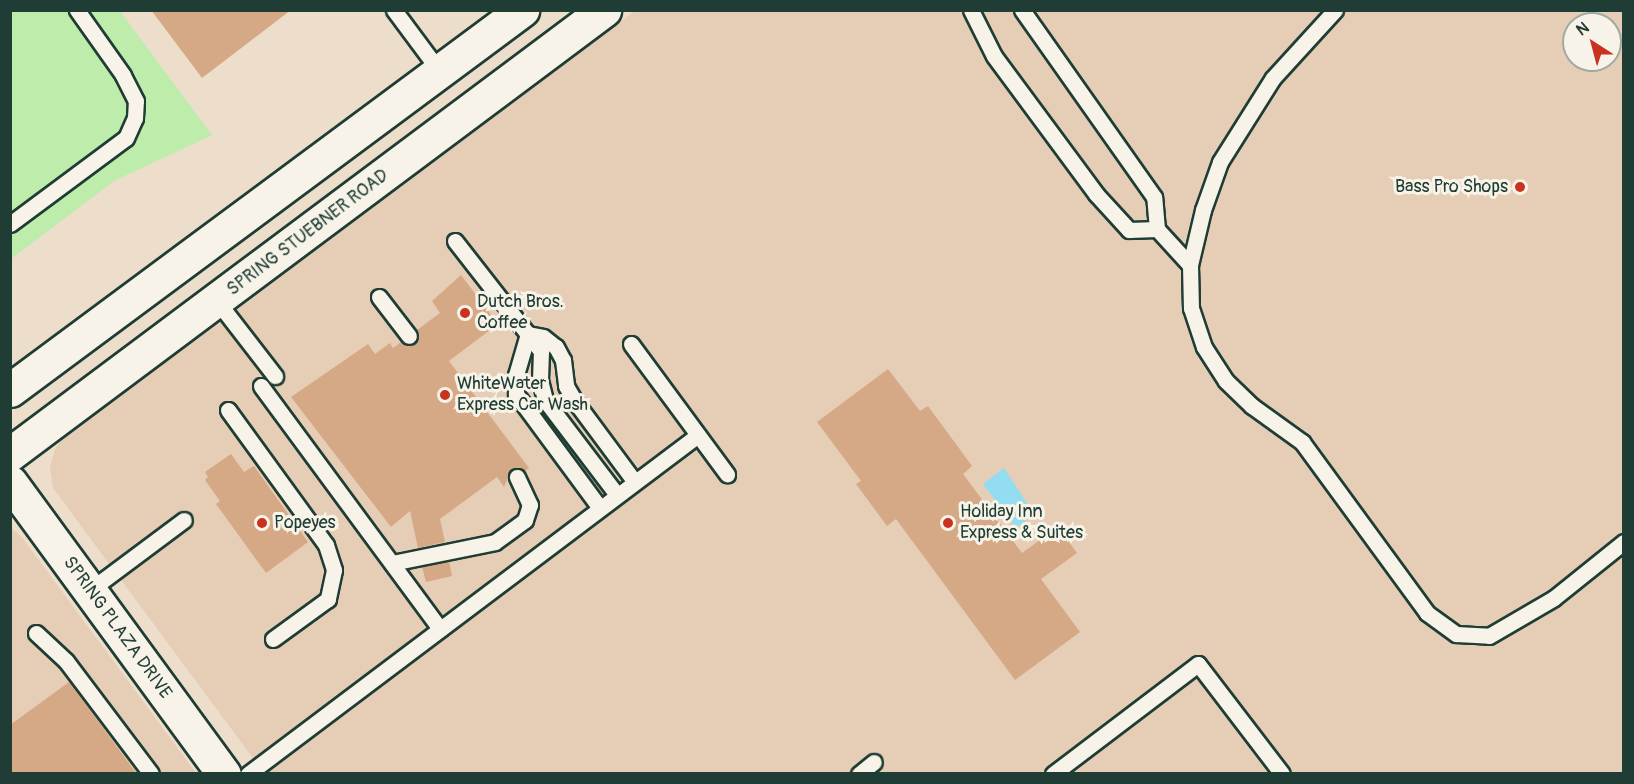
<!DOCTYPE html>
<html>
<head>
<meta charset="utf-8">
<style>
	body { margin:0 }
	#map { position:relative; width:1634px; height:784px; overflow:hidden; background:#edddcb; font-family:Pangolin,sans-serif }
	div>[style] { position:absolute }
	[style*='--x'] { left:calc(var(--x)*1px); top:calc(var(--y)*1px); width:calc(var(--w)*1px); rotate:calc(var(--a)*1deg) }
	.built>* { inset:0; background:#e6cdb6 }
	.green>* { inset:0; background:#beedab }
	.water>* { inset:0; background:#92ddf2 }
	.building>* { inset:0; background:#d5a986 }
	.roads { filter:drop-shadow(2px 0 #1f3d34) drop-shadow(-2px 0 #1f3d34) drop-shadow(0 2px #1f3d34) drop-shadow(0 -2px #1f3d34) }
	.service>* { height:15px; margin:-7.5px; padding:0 7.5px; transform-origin:7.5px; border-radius:7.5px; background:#f7f3e8 }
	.tertiary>* { height:33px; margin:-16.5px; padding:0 16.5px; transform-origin:16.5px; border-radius:16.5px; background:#f7f3e8 }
	.secondary>* { height:33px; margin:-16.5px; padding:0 16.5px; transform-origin:16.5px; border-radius:16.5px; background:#f7f3e8 }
	.dots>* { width:16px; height:16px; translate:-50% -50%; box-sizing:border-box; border:3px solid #f7f3e8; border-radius:50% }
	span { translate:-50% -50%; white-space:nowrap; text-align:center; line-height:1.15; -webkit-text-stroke:6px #f7f3e8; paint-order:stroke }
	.poi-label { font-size:18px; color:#1f3d34 }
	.right { translate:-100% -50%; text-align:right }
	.left { translate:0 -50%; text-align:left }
	.street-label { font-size:18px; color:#1f3d34 }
	.frame { position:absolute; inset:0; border:12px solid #1f3d34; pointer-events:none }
	.north { position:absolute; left:1562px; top:12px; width:60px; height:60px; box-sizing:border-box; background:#f7f3e8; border:2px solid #a1aaa0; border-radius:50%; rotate:324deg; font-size:16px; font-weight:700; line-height:24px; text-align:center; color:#1f3d34 }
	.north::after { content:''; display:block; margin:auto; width:21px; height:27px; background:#c8321e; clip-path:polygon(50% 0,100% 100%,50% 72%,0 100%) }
</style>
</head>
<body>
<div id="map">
	<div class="built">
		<i style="clip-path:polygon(evenodd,635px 11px,1623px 11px,1623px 773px,264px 773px,53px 488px,50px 468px,55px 449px,66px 434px,635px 11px,1574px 24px,1610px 24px,1610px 60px,1574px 60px,1574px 24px)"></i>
		<i style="clip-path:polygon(10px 527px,21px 536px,196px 773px,11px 773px)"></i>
	</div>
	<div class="green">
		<i style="clip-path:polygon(11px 11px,120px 11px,212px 135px,114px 181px,11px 259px)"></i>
	</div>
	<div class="water">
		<i style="clip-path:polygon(1004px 468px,1034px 514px,1016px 528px,983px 484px)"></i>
	</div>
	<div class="building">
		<i style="clip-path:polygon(151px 10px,291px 10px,202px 78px)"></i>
		<i style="clip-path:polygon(461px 275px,498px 324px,449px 361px,529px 468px,525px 471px,512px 468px,504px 487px,497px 477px,440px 519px,445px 542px,418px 548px,410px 511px,391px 527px,291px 397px,368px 344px,375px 354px,390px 343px,393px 348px,401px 342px,414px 344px,417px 330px,440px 313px,432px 301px)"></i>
		<i style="clip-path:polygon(888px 369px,920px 411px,928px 406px,972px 466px,963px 474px,1022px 553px,1058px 527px,1077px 553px,1041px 579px,1080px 632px,1015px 680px,896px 519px,887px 526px,856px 484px,861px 481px,817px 422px)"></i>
		<i style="clip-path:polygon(231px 454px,244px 472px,254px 466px,308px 542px,266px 573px,216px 504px,220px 501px,205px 480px,208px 477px,205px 472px)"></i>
		<i style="clip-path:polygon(449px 561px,452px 576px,426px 582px,422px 567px)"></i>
		<i style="clip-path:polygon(69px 682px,137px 774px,10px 774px,10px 725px)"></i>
	</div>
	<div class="roads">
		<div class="service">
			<i style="--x:394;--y:10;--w:77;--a:53.4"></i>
			<i style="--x:971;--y:10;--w:51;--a:63.4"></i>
			<i style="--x:994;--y:56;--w:172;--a:53.5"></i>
			<i style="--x:1096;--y:194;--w:49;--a:47.5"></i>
			<i style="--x:1129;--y:230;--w:28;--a:-2"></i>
			<i style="--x:1157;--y:229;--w:32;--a:-95"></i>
			<i style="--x:1154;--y:197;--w:229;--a:-125.2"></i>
			<i style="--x:10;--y:224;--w:144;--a:-36.6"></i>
			<i style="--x:126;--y:138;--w:22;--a:-66"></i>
			<i style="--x:135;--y:118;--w:17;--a:-87"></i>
			<i style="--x:136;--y:101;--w:29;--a:-117"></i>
			<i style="--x:123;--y:75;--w:80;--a:-125.3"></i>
			<i style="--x:1157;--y:229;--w:49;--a:47.5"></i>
			<i style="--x:1190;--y:265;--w:43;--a:88.7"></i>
			<i style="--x:1191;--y:308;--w:41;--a:71.6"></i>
			<i style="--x:1204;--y:347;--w:40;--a:57.1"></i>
			<i style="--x:1226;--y:381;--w:36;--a:44"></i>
			<i style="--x:1252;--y:406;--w:62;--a:35.8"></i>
			<i style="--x:1302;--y:442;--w:212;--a:53.8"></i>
			<i style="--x:1427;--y:613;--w:36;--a:36"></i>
			<i style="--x:1456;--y:634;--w:33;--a:3"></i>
			<i style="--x:1489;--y:636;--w:75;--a:-30.3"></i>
			<i style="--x:1554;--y:598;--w:90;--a:-38.7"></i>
			<i style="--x:455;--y:241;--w:140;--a:52"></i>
			<i style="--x:541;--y:351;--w:29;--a:92"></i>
			<i style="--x:540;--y:380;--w:21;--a:76"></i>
			<i style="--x:545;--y:400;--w:119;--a:52.8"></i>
			<i style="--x:1190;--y:265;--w:57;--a:-76.7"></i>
			<i style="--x:1203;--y:210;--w:51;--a:-70.5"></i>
			<i style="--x:1220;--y:162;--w:99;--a:-57.8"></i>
			<i style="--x:1273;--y:78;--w:92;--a:-47.6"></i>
			<i style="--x:379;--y:297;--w:49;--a:52.4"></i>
			<i style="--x:217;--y:301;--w:95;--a:52.3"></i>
			<i style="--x:631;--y:344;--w:162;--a:53.6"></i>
			<i style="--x:261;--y:386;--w:302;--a:53.6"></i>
			<i style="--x:228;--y:410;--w:167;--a:54"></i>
			<i style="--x:326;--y:545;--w:26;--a:72"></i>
			<i style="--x:334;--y:570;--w:30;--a:102"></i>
			<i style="--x:328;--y:599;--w:68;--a:144"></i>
			<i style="--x:600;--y:508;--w:142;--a:-126.4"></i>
			<i style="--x:516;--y:394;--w:19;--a:-90"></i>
			<i style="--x:516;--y:375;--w:43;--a:-73.7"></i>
			<i style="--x:528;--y:334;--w:15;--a:11"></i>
			<i style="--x:543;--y:337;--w:16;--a:38"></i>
			<i style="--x:556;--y:347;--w:15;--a:62"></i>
			<i style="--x:563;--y:360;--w:26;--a:83"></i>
			<i style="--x:566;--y:386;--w:16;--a:60"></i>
			<i style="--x:574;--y:400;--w:102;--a:53.4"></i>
			<i style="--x:392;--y:563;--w:105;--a:-11.5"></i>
			<i style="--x:495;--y:542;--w:37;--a:-36"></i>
			<i style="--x:525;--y:520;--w:16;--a:-72"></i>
			<i style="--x:530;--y:505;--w:31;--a:-115"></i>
			<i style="--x:90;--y:590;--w:117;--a:-36.7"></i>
			<i style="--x:36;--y:633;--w:41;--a:43"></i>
			<i style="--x:66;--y:661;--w:141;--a:53"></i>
			<i style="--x:248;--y:774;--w:563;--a:-36.99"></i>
			<i style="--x:859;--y:774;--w:19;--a:-39"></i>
			<i style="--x:1053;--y:774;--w:182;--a:-37.2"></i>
			<i style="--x:1198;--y:664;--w:138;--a:52.6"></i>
		</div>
		<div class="tertiary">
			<i style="--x:10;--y:482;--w:362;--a:53.8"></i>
		</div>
		<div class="secondary">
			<i style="--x:10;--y:390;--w:638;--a:-36.58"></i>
			<i style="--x:10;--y:454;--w:742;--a:-36.78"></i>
		</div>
	</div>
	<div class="dots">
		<i style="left:1520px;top:187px;background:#c8321e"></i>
		<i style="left:465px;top:313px;background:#c8321e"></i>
		<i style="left:445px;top:395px;background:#c8321e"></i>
		<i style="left:262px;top:523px;background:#c8321e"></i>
		<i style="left:948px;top:523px;background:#c8321e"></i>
	</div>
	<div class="poi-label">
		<span class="right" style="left:1508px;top:187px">Bass Pro Shops</span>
		<span class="left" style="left:477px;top:313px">Dutch Bros.<br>Coffee</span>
		<span class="left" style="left:457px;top:395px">WhiteWater<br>Express Car Wash</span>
		<span class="left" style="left:960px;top:523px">Holiday Inn<br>Express &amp; Suites</span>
		<span class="left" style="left:274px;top:523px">Popeyes</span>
	</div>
	<div class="street-label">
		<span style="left:308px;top:233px;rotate:-37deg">SPRING STUEBNER ROAD</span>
		<span style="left:117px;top:628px;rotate:54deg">SPRING PLAZA DRIVE</span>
	</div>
	<div class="frame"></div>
	<div class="north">N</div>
</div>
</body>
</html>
